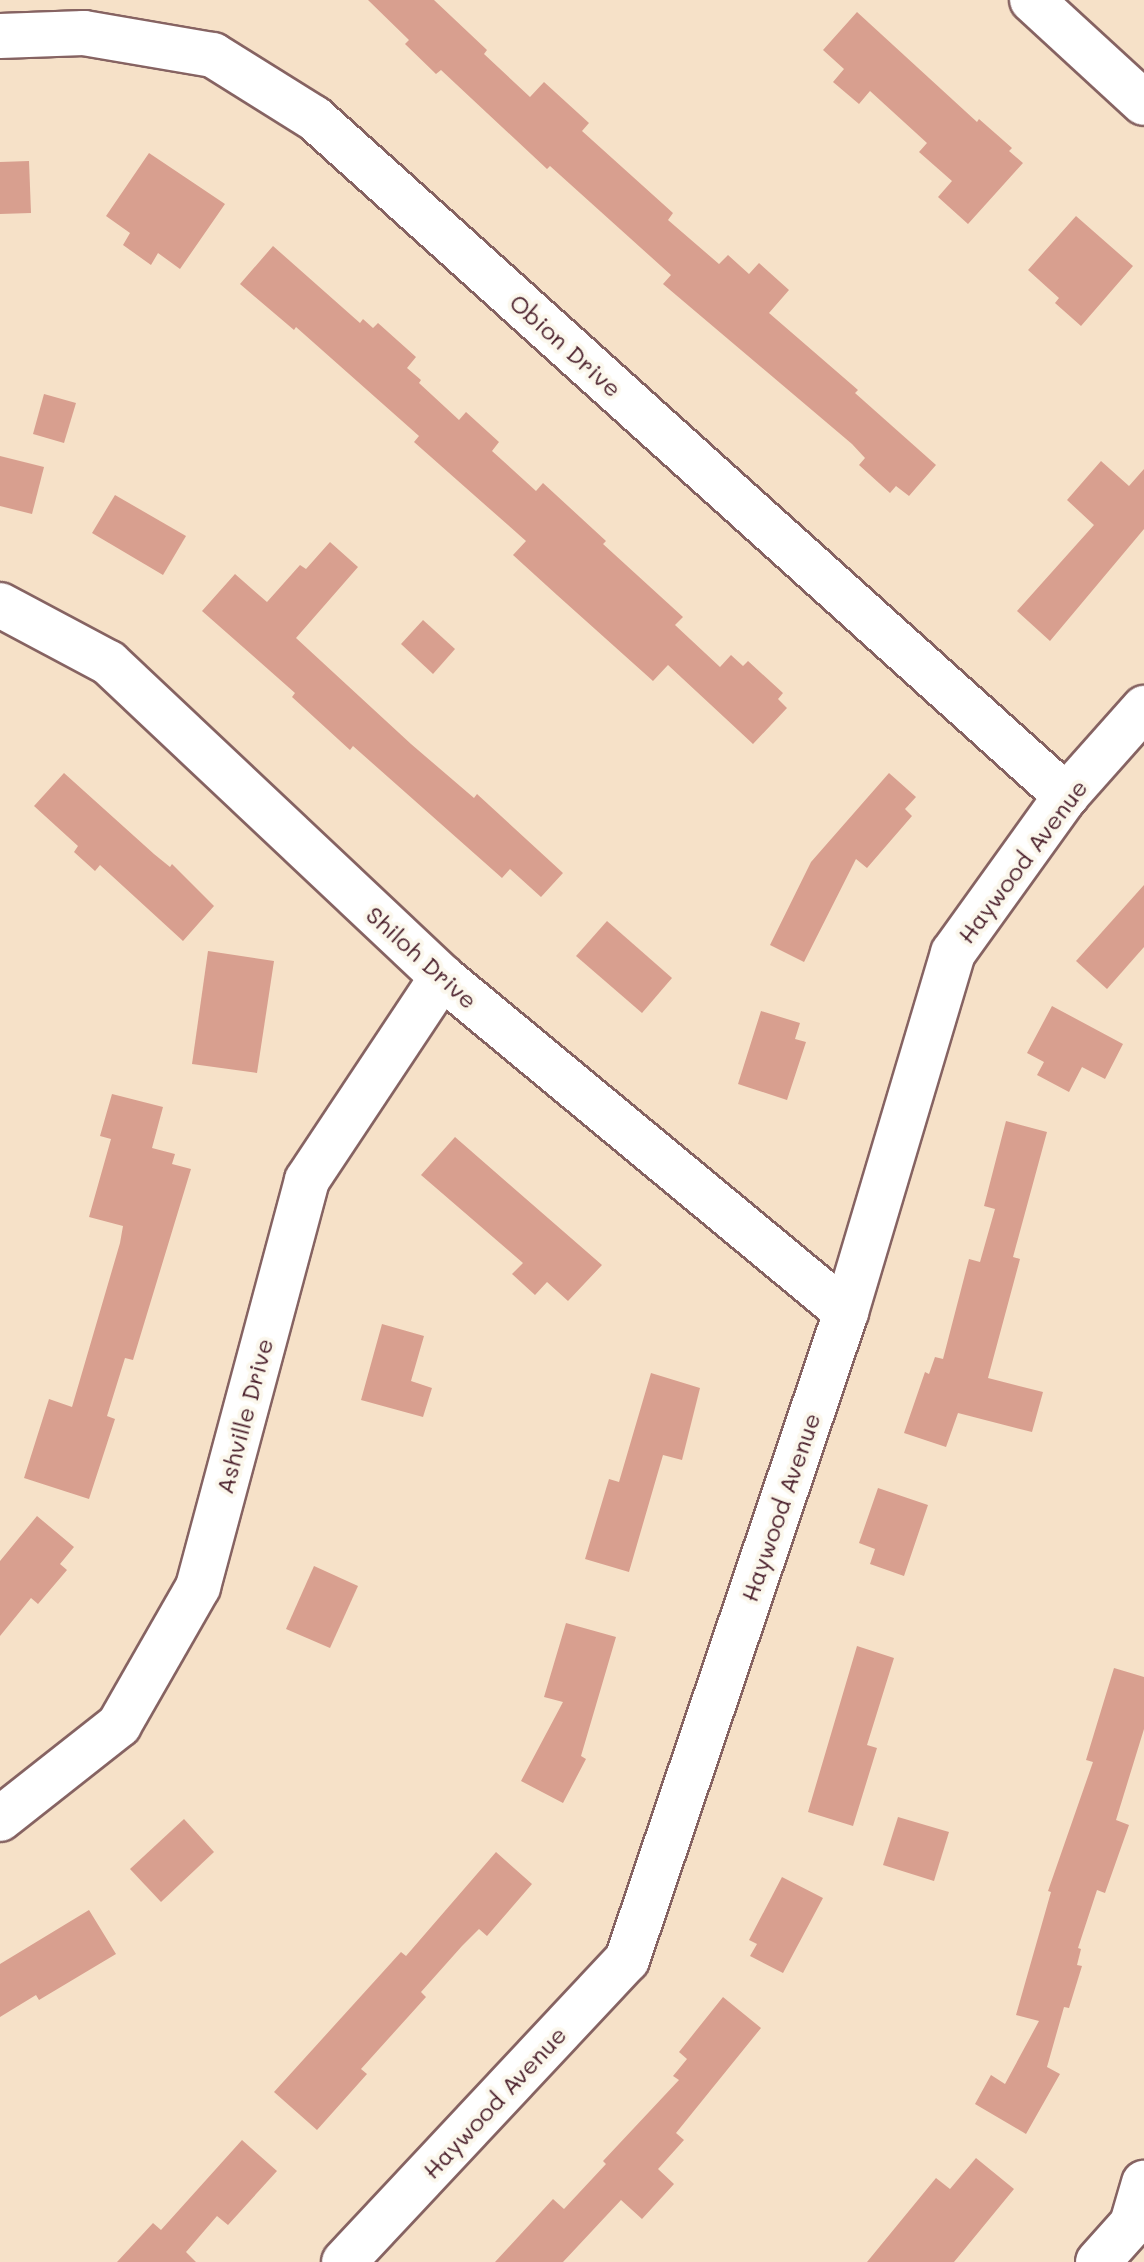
<!DOCTYPE html>
<html>
<head>
<meta charset="utf-8">
<style>
	body { margin:0 }
	#map { position:relative; width:1144px; height:2262px; overflow:hidden; background:#f6e1c8; font-family:Mali,sans-serif }
	div>[style] { position:absolute }
	[style*='--x'] { left:calc(var(--x)*1px); top:calc(var(--y)*1px); width:calc(var(--w)*1px); rotate:calc(var(--a)*1deg) }
	.building>* { inset:0; background:#d89f8f }
	.roads { filter:drop-shadow(2px 0 #866362) drop-shadow(-2px 0 #866362) drop-shadow(0 2px #866362) drop-shadow(0 -2px #866362) }
	.minor>* { height:44px; margin:-22px; padding:0 22px; transform-origin:22px; border-radius:22px; background:#fff }
	.major>* { height:44px; margin:-22px; padding:0 22px; transform-origin:22px; border-radius:22px; background:#fff }
	span { translate:-50% -50%; white-space:nowrap; text-align:center; line-height:1.15; -webkit-text-stroke:8px #fbf7ec; paint-order:stroke }
	.street-label { font-size:24px; color:#4a1f2b }
</style>
</head>
<body>
<div id="map">
	<div class="building">
		<i style="clip-path:polygon(368px 0,434px 0,487px 50px,484px 54px,530px 97px,544px 82px,589px 123px,582px 131px,673px 213px,668px 220px,719px 264px,728px 255px,749px 274px,759px 263px,789px 290px,769px 313px,858px 390px,855px 393px,936px 465px,909px 496px,896px 486px,890px 493px,859px 465px,865px 458px,852px 444px,663px 284px,671px 275px,550px 166px,547px 169px,441px 70px,436px 74px,405px 44px,409px 40px)"></i>
		<i style="clip-path:polygon(857px 12px,977px 122px,979px 119px,1012px 148px,1009px 151px,1023px 163px,968px 224px,938px 197px,952px 181px,919px 152px,927px 143px,870px 91px,859px 104px,833px 82px,844px 69px,823px 50px)"></i>
		<i style="clip-path:polygon(149px 153px,225px 204px,180px 269px,158px 253px,151px 265px,123px 245px,130px 233px,106px 216px)"></i>
		<i style="clip-path:polygon(29px 161px,31px 213px,0 214px,0 162px)"></i>
		<i style="clip-path:polygon(1076px 216px,1133px 266px,1081px 326px,1055px 303px,1059px 298px,1028px 270px)"></i>
		<i style="clip-path:polygon(273px 246px,360px 323px,363px 319px,373px 328px,378px 323px,416px 357px,407px 368px,421px 380px,419px 383px,459px 420px,466px 412px,499px 442px,492px 451px,536px 491px,543px 483px,606px 541px,603px 544px,683px 617px,675px 625px,720px 667px,731px 655px,743px 666px,748px 661px,783px 693px,778px 699px,787px 708px,753px 744px,668px 665px,653px 681px,557px 595px,513px 555px,526px 541px,414px 442px,419px 436px,296px 327px,294px 330px,240px 284px)"></i>
		<i style="clip-path:polygon(44px 394px,76px 403px,64px 443px,33px 434px)"></i>
		<i style="clip-path:polygon(0 456px,44px 467px,32px 514px,0 506px)"></i>
		<i style="clip-path:polygon(1101px 461px,1129px 486px,1144px 469px,1144px 529px,1050px 641px,1017px 611px,1094px 525px,1067px 500px)"></i>
		<i style="clip-path:polygon(115px 495px,186px 536px,163px 575px,92px 533px)"></i>
		<i style="clip-path:polygon(330px 542px,358px 567px,296px 638px,411px 744px,474px 798px,477px 794px,563px 873px,541px 897px,510px 869px,502px 878px,353px 746px,350px 750px,292px 697px,295px 693px,202px 611px,235px 574px,267px 602px,300px 565px,306px 569px)"></i>
		<i style="clip-path:polygon(423px 620px,455px 649px,433px 674px,401px 644px)"></i>
		<i style="clip-path:polygon(64px 773px,154px 854px,170px 867px,172px 864px,214px 906px,183px 941px,100px 865px,95px 871px,74px 852px,78px 846px,34px 806px)"></i>
		<i style="clip-path:polygon(889px 773px,916px 797px,905px 809px,912px 816px,867px 868px,856px 859px,804px 962px,770px 945px,811px 862px)"></i>
		<i style="clip-path:polygon(1144px 885px,1144px 947px,1107px 989px,1076px 961px)"></i>
		<i style="clip-path:polygon(607px 921px,672px 978px,642px 1013px,576px 956px)"></i>
		<i style="clip-path:polygon(208px 951px,274px 961px,257px 1073px,192px 1064px)"></i>
		<i style="clip-path:polygon(1052px 1006px,1123px 1044px,1105px 1079px,1082px 1067px,1069px 1092px,1037px 1075px,1044px 1062px,1027px 1053px)"></i>
		<i style="clip-path:polygon(761px 1011px,800px 1023px,795px 1039px,806px 1042px,787px 1100px,738px 1084px)"></i>
		<i style="clip-path:polygon(112px 1094px,163px 1107px,152px 1148px,175px 1154px,172px 1164px,191px 1169px,133px 1360px,125px 1358px,107px 1416px,115px 1419px,89px 1499px,24px 1478px,49px 1399px,72px 1407px,120px 1243px,123px 1226px,89px 1217px,111px 1139px,100px 1136px)"></i>
		<i style="clip-path:polygon(1006px 1121px,1047px 1132px,1013px 1257px,1020px 1259px,988px 1378px,1043px 1392px,1032px 1432px,958px 1413px,946px 1447px,904px 1433px,925px 1372px,929px 1374px,935px 1357px,943px 1359px,969px 1259px,980px 1262px,995px 1209px,984px 1206px)"></i>
		<i style="clip-path:polygon(455px 1137px,602px 1265px,568px 1301px,547px 1282px,535px 1295px,512px 1274px,523px 1263px,421px 1175px)"></i>
		<i style="clip-path:polygon(382px 1324px,424px 1336px,411px 1381px,432px 1388px,423px 1417px,361px 1400px)"></i>
		<i style="clip-path:polygon(651px 1373px,700px 1388px,682px 1460px,663px 1455px,629px 1572px,585px 1559px,609px 1479px,619px 1482px)"></i>
		<i style="clip-path:polygon(878px 1488px,928px 1505px,904px 1576px,870px 1564px,875px 1549px,859px 1543px)"></i>
		<i style="clip-path:polygon(37px 1516px,74px 1547px,60px 1564px,67px 1570px,38px 1604px,31px 1598px,0 1636px,0 1561px)"></i>
		<i style="clip-path:polygon(314px 1566px,358px 1586px,330px 1648px,286px 1629px)"></i>
		<i style="clip-path:polygon(566px 1623px,616px 1637px,581px 1756px,586px 1759px,563px 1803px,521px 1781px,563px 1702px,544px 1697px)"></i>
		<i style="clip-path:polygon(857px 1646px,894px 1658px,867px 1745px,877px 1748px,853px 1826px,808px 1812px)"></i>
		<i style="clip-path:polygon(1114px 1668px,1144px 1677px,1144px 1729px,1116px 1820px,1129px 1825px,1105px 1893px,1097px 1890px,1078px 1948px,1081px 1949px,1077px 1965px,1082px 1966px,1069px 2008px,1064px 2007px,1047px 2067px,1060px 2074px,1026px 2134px,975px 2104px,991px 2075px,1005px 2084px,1039px 2021px,1016px 2015px,1051px 1892px,1048px 1891px,1093px 1762px,1086px 1760px)"></i>
		<i style="clip-path:polygon(898px 1817px,949px 1832px,934px 1881px,883px 1865px)"></i>
		<i style="clip-path:polygon(184px 1819px,214px 1852px,161px 1902px,130px 1869px)"></i>
		<i style="clip-path:polygon(496px 1852px,532px 1884px,487px 1936px,479px 1929px,462px 1946px,421px 1992px,426px 1997px,361px 2069px,367px 2074px,317px 2130px,274px 2092px,401px 1952px,406px 1956px)"></i>
		<i style="clip-path:polygon(782px 1877px,823px 1898px,783px 1973px,750px 1956px,757px 1944px,749px 1940px)"></i>
		<i style="clip-path:polygon(89px 1910px,116px 1954px,39px 2000px,36px 1995px,0 2017px,0 1964px)"></i>
		<i style="clip-path:polygon(723px 1997px,761px 2028px,676px 2133px,684px 2140px,658px 2169px,674px 2184px,642px 2219px,621px 2200px,563px 2262px,495px 2262px,553px 2199px,564px 2209px,606px 2164px,603px 2161px,679px 2080px,673px 2076px,687px 2059px,679px 2052px)"></i>
		<i style="clip-path:polygon(242px 2140px,277px 2171px,228px 2225px,217px 2216px,186px 2252px,196px 2262px,117px 2262px,153px 2223px,161px 2230px)"></i>
		<i style="clip-path:polygon(976px 2158px,1014px 2189px,954px 2262px,867px 2262px,936px 2178px,950px 2189px)"></i>
	</div>
	<div class="roads">
		<div class="minor">
			<i style="--x:1032;--y:0;--w:152;--a:42.6"></i>
			<i style="--x:0;--y:36;--w:84;--a:-2"></i>
			<i style="--x:84;--y:33;--w:131;--a:9.7"></i>
			<i style="--x:213;--y:55;--w:119;--a:32"></i>
			<i style="--x:314;--y:118;--w:1013;--a:42.04"></i>
			<i style="--x:0;--y:605;--w:123;--a:28"></i>
			<i style="--x:109;--y:663;--w:458;--a:43.3"></i>
			<i style="--x:442;--y:977;--w:525;--a:39.67"></i>
			<i style="--x:0;--y:1819;--w:152;--a:-38.3"></i>
			<i style="--x:119;--y:1725;--w:159;--a:-60.2"></i>
			<i style="--x:198;--y:1587;--w:421;--a:-75"></i>
			<i style="--x:307;--y:1180;--w:244;--a:-56.4"></i>
			<i style="--x:344;--y:2262;--w:414;--a:-46.9"></i>
			<i style="--x:627;--y:1960;--w:684;--a:-71.33"></i>
			<i style="--x:846;--y:1312;--w:375;--a:-73.4"></i>
			<i style="--x:953;--y:953;--w:193;--a:-54.3"></i>
			<i style="--x:1066;--y:796;--w:118;--a:-48.4"></i>
		</div>
		<div class="major">
			<i style="--x:1098;--y:2262;--w:51;--a:-48.2"></i>
			<i style="--x:1132;--y:2224;--w:43;--a:-73.7"></i>
		</div>
	</div>
	<div class="street-label">
		<span style="left:566px;top:345px;rotate:42deg">Obion Drive</span>
		<span style="left:1022px;top:861px;rotate:-53deg">Haywood Avenue</span>
		<span style="left:422px;top:957px;rotate:42deg">Shiloh Drive</span>
		<span style="left:244px;top:1416px;rotate:-75deg">Ashville Drive</span>
		<span style="left:780px;top:1507px;rotate:-71deg">Haywood Avenue</span>
		<span style="left:494px;top:2102px;rotate:-47deg">Haywood Avenue</span>
	</div>
</div>
</body>
</html>
